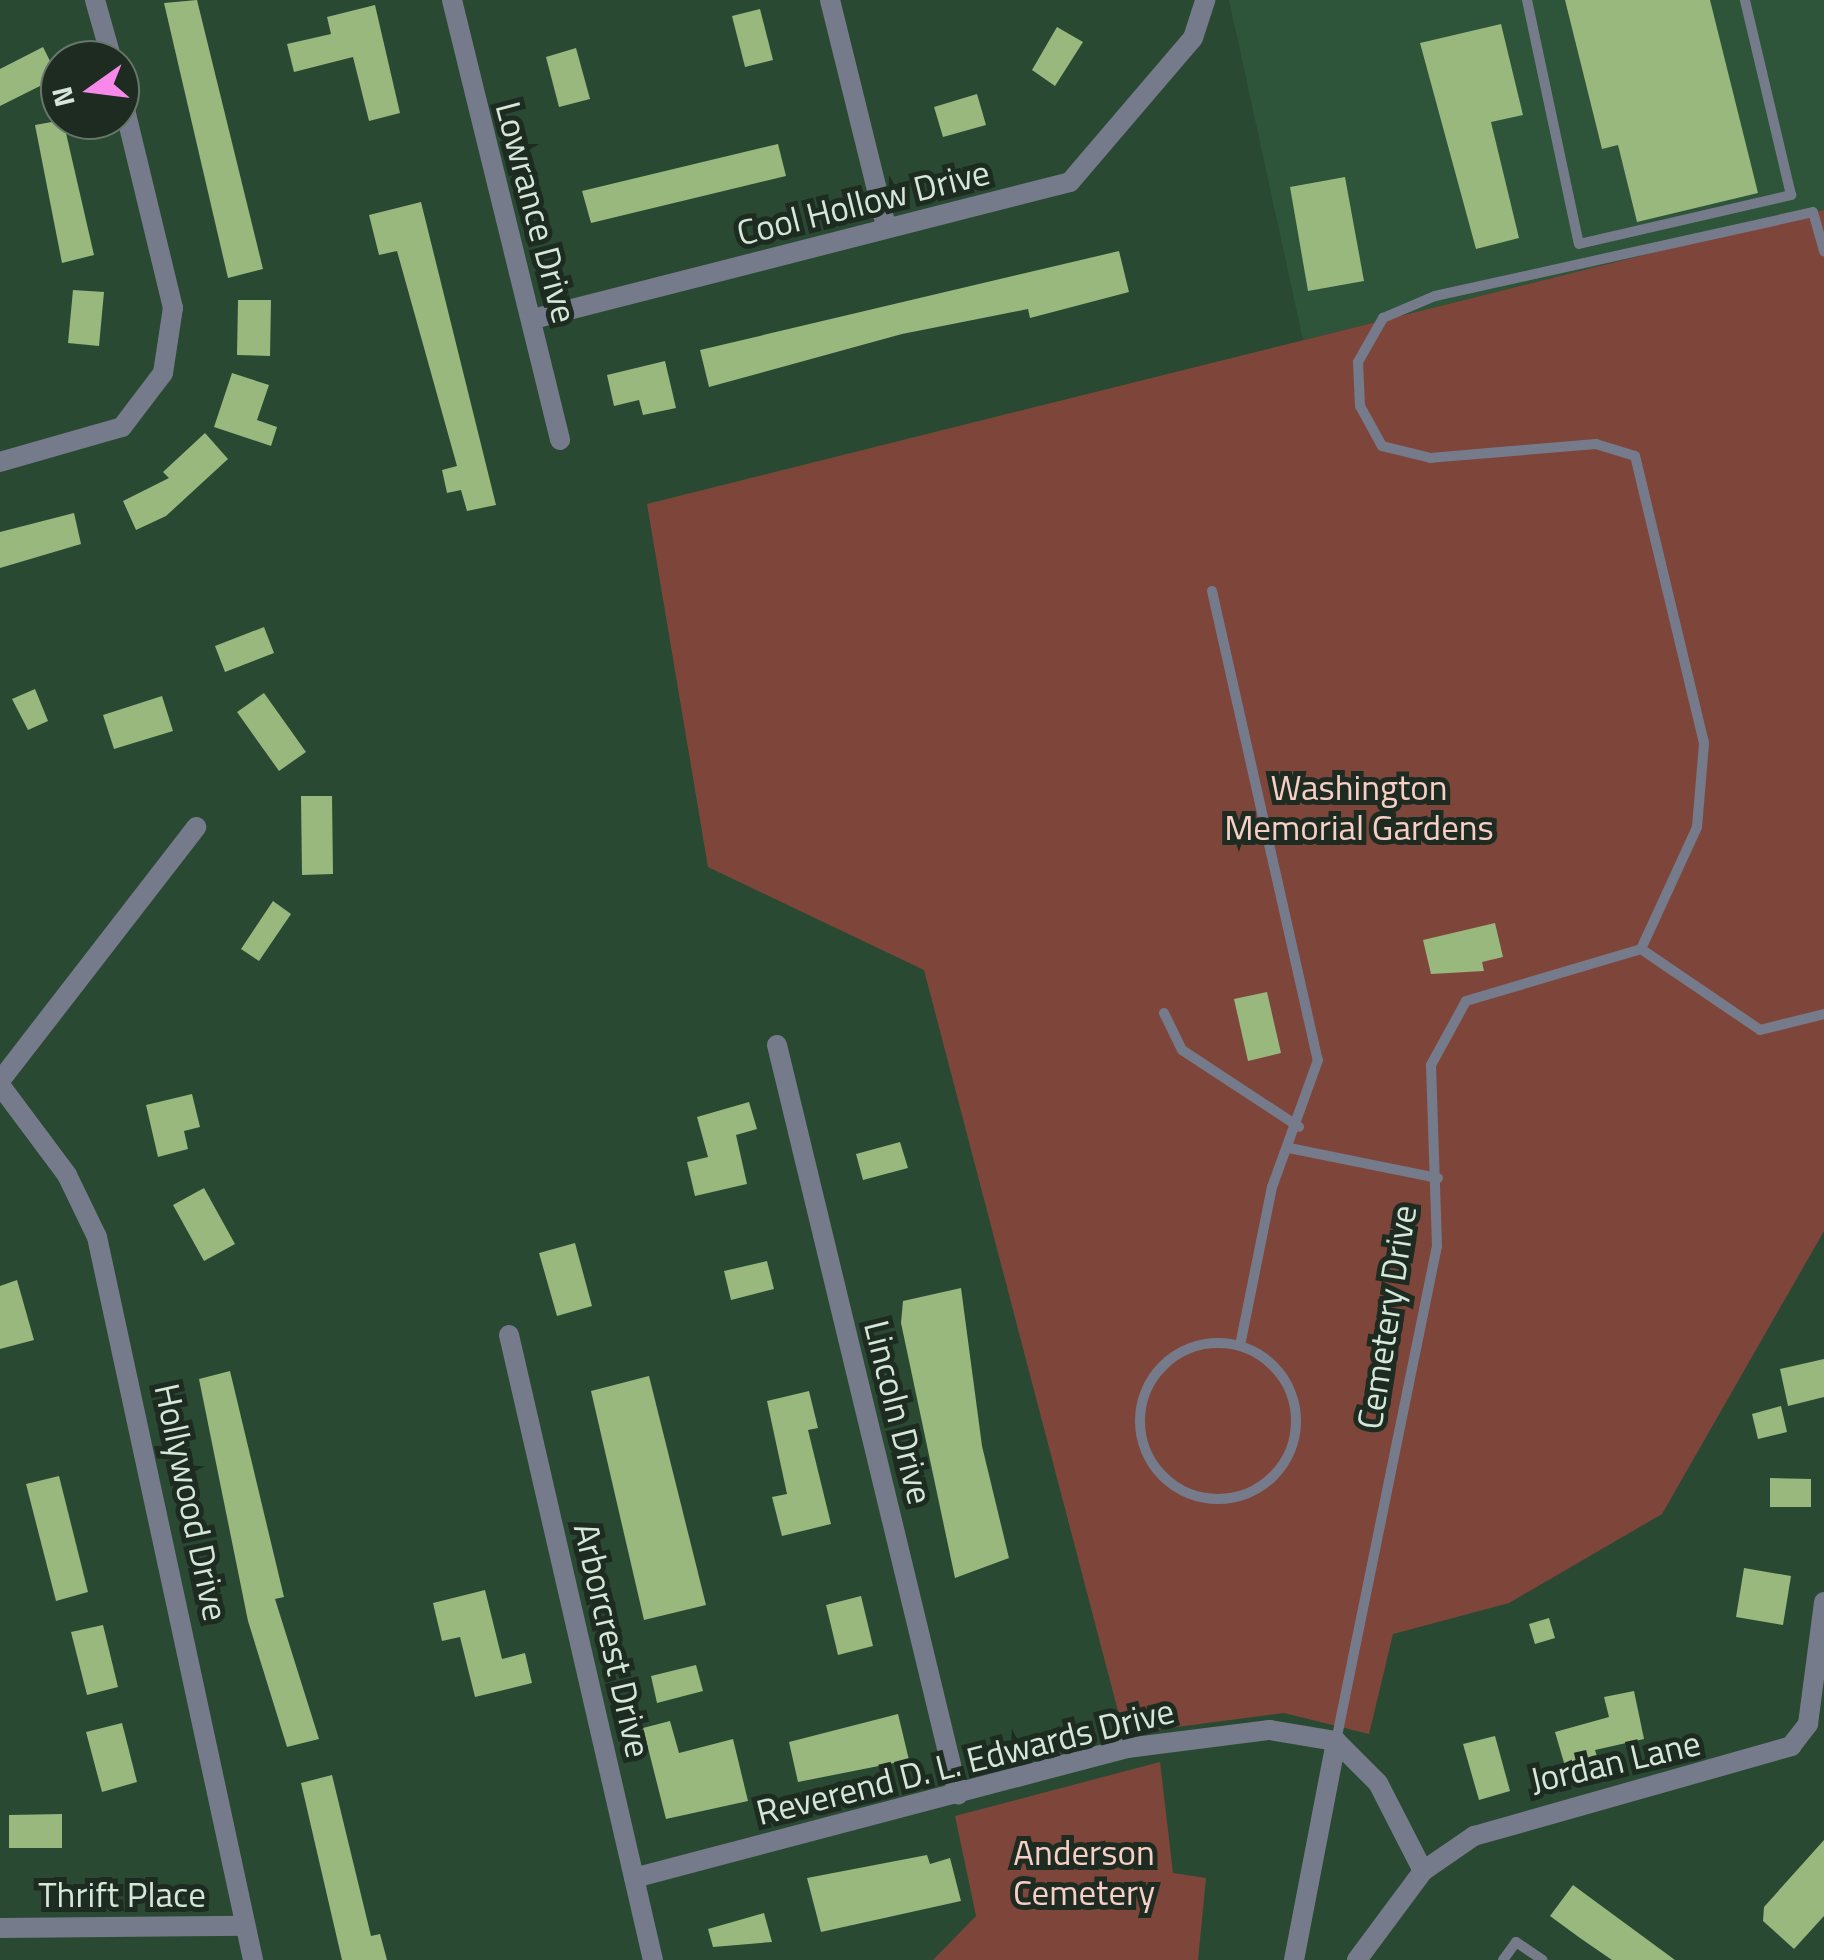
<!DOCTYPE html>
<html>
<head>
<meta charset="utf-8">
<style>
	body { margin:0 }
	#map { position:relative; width:1824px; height:1960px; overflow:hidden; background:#2a4933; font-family:"Titillium Web",sans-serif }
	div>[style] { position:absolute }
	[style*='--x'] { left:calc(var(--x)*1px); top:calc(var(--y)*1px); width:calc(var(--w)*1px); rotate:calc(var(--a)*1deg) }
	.built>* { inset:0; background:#2e5439 }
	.green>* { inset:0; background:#7e463b }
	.building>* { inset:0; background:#98b87e }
	.service>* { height:10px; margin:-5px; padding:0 5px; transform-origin:5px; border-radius:5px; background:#767b8b }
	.service>.ring { margin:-5px; padding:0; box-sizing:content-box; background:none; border:10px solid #767b8b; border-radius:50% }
	.minor>* { height:20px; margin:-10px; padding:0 10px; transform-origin:10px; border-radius:10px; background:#767b8b }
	span { translate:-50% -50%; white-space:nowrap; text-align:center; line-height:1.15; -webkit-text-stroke:10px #1e2b21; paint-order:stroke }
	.street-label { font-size:35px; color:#d5e7d9 }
	.park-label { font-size:35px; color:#f8cfc7 }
	.north { position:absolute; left:40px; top:40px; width:100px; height:100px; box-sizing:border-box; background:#1e2b21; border:2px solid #67766b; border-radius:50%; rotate:256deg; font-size:28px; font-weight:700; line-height:40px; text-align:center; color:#d5e7d9 }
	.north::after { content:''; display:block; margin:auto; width:35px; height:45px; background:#f888ea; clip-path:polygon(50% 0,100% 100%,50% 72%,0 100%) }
</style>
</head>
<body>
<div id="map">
	<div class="built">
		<i style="clip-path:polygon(1229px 0,1824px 0,1824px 210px,1303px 340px)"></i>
	</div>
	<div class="green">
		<i style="clip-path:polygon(1824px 210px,1824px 1231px,1662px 1514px,1509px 1603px,1393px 1634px,1369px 1734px,1284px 1713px,1124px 1734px,924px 970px,708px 867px,647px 504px)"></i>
		<i style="clip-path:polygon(1160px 1762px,1173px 1873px,1206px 1878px,1198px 1960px,933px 1960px,976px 1916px,955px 1816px)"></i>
	</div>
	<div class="building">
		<i style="clip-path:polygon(197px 0,263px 269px,228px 278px,164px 3px)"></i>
		<i style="clip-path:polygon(1565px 0,1710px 0,1758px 193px,1637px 222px,1618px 145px,1602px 149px)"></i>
		<i style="clip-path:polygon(375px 5px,400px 113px,369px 121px,353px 57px,294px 72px,287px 44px,331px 34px,327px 17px)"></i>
		<i style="clip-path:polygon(760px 9px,773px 60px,745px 67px,732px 16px)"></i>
		<i style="clip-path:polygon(1501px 24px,1523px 115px,1491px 122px,1519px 238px,1476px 249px,1420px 43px)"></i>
		<i style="clip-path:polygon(1057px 27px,1083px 42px,1055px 86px,1032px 70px)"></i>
		<i style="clip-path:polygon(43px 47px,58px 77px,0 106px,0 69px)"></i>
		<i style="clip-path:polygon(576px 48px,590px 99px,559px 107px,546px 57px)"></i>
		<i style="clip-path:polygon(977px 94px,986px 125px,943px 137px,934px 107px)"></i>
		<i style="clip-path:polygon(63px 120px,94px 255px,62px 263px,35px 125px)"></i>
		<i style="clip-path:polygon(778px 144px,786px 176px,591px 223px,582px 191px)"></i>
		<i style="clip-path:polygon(1345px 177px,1364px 281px,1308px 291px,1290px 187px)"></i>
		<i style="clip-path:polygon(421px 202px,496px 505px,467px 511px,461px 490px,447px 493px,442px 470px,457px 466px,397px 251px,379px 255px,369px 215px)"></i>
		<i style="clip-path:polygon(1119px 251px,1129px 292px,1030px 318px,1028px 309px,902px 334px,709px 387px,700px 350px)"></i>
		<i style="clip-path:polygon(73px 290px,104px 292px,99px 346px,68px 343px)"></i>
		<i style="clip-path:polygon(238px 300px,271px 300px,270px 356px,237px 355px)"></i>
		<i style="clip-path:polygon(665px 361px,676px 408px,643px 415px,639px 400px,614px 406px,607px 375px)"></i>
		<i style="clip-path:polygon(232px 373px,269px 385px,257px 420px,277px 427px,271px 446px,214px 427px)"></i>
		<i style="clip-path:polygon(205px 433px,228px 459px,166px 516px,136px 530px,123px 501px,169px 478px,163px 472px)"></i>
		<i style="clip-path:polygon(74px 513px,81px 544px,0 568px,0 532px)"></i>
		<i style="clip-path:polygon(264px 627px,274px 653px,225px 672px,215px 646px)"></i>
		<i style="clip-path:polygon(35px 689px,48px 721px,28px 730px,12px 699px)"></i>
		<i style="clip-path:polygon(264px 693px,306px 752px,279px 771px,237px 712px)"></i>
		<i style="clip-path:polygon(162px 696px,173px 731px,114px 749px,103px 715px)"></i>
		<i style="clip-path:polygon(301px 796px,332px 796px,333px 874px,302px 875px)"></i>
		<i style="clip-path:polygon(273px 901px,291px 914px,259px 961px,241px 949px)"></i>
		<i style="clip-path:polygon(1495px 923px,1503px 957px,1482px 962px,1484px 971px,1431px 974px,1423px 940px)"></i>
		<i style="clip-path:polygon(1267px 992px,1281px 1053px,1248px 1061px,1234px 999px)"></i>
		<i style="clip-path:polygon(192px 1094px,200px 1127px,184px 1131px,188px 1149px,158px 1157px,146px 1105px)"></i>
		<i style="clip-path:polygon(749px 1102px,757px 1129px,736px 1135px,747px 1184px,695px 1196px,687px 1162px,708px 1157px,697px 1117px)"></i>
		<i style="clip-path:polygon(900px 1142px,908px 1168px,863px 1180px,856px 1154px)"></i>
		<i style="clip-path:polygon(204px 1188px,235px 1244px,204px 1261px,173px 1205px)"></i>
		<i style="clip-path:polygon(575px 1243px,592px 1306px,557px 1316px,539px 1253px)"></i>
		<i style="clip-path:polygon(767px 1261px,774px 1289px,731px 1300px,724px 1271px)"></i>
		<i style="clip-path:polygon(17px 1280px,34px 1340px,0 1349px,0 1286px)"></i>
		<i style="clip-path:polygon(961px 1288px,982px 1446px,1009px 1558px,955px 1578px,901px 1323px,903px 1301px)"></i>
		<i style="clip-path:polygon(1824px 1359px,1824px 1397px,1788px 1406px,1780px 1369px)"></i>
		<i style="clip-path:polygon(230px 1371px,284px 1597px,275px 1599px,319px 1739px,287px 1747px,248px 1621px,199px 1379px)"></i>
		<i style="clip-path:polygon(649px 1376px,706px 1605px,644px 1620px,591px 1391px)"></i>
		<i style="clip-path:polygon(809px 1391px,818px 1428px,808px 1430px,831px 1524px,782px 1536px,772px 1497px,787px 1494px,767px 1401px)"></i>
		<i style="clip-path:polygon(1781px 1406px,1787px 1432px,1758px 1439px,1752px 1414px)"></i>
		<i style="clip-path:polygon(59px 1476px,88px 1592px,56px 1601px,26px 1484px)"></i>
		<i style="clip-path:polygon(1770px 1478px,1811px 1479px,1811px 1507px,1770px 1507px)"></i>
		<i style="clip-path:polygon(1744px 1568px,1791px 1576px,1783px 1625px,1736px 1617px)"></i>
		<i style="clip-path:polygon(485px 1590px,502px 1659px,525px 1653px,532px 1683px,475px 1697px,460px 1637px,442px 1641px,433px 1603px)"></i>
		<i style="clip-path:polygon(861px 1596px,873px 1646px,838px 1655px,826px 1605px)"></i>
		<i style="clip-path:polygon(1549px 1618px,1555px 1638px,1535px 1644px,1529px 1624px)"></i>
		<i style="clip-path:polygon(103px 1625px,118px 1687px,87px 1695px,71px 1632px)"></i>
		<i style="clip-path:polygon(696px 1665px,703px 1691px,657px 1703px,651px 1676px)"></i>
		<i style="clip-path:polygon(1634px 1691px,1644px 1739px,1595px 1750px,1601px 1770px,1569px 1780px,1555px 1732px,1609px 1717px,1604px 1697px)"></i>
		<i style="clip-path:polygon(898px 1714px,909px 1760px,798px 1782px,789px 1742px)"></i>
		<i style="clip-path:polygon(670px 1721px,679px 1753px,733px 1739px,748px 1801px,666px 1819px,643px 1728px)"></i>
		<i style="clip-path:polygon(122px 1723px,137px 1782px,102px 1792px,86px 1732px)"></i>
		<i style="clip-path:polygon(1495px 1736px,1510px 1791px,1479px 1800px,1463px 1744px)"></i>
		<i style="clip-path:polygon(332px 1775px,371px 1936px,380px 1934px,387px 1960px,342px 1960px,301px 1783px)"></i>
		<i style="clip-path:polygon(62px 1814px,62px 1848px,9px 1848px,9px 1815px)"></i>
		<i style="clip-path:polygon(1824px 1840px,1824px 1916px,1794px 1949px,1763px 1921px,1764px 1907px)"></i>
		<i style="clip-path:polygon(927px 1855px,930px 1864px,950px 1858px,961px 1901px,821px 1932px,807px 1878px)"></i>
		<i style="clip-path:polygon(1573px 1885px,1675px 1960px,1612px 1960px,1580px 1938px,1550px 1916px)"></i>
		<i style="clip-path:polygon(764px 1913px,772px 1942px,713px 1947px,708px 1929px)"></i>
	</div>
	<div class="service">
		<i style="--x:1527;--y:0;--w:249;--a:78"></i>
		<i style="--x:1579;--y:244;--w:218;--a:-13"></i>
		<i style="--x:1791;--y:195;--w:200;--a:-103.3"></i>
		<i style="--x:1212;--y:591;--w:481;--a:77.3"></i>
		<i style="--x:1318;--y:1060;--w:135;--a:109.9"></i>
		<i style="--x:1272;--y:1187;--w:161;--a:101.4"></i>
		<i style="--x:1641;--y:949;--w:144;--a:34.2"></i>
		<i style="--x:1760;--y:1030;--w:66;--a:-14"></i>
		<i style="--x:1164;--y:1013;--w:41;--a:64.1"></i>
		<i style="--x:1182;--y:1050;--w:140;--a:33.3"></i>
		<i style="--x:1289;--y:1148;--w:152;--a:11.4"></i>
		<i class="ring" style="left:1140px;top:1343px;width:146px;height:146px"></i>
		<i style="--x:1336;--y:1741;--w:505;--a:-78.47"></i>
		<i style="--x:1437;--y:1246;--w:181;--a:-91.9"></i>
		<i style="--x:1431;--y:1065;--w:73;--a:-61.3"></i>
		<i style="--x:1466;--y:1001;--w:183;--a:-16.5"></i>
		<i style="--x:1641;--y:949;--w:134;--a:-65.3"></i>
		<i style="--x:1697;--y:827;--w:84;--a:-85.2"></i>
		<i style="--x:1704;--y:743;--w:295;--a:-103.5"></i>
		<i style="--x:1635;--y:456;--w:41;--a:-162.9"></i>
		<i style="--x:1596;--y:444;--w:166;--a:175.2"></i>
		<i style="--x:1431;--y:458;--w:50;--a:-166.2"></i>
		<i style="--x:1382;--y:446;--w:46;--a:-118.8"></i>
		<i style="--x:1360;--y:406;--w:44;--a:-92.6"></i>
		<i style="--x:1358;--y:362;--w:51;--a:-60.4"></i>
		<i style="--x:1383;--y:318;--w:56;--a:-22.9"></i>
		<i style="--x:1435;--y:296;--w:387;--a:-12.5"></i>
		<i style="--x:1813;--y:212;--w:41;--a:74.2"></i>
		<i style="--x:1503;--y:1960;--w:22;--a:-54"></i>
		<i style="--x:1516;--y:1942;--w:32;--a:34"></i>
	</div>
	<div class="minor">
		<i style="--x:95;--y:0;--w:62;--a:74.2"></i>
		<i style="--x:452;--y:0;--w:453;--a:76.2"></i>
		<i style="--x:830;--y:0;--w:234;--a:76.1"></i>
		<i style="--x:533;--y:319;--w:554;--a:-14.31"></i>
		<i style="--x:1070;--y:182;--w:189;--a:-49.5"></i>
		<i style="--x:1193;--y:38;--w:40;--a:-72"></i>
		<i style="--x:0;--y:462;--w:127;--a:-16"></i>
		<i style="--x:122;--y:427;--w:68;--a:-52.8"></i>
		<i style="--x:163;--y:373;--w:66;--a:-81.3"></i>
		<i style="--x:173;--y:308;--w:225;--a:-103.6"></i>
		<i style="--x:777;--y:1045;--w:771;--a:76.41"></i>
		<i style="--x:0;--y:1081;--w:321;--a:-52.3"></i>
		<i style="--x:0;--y:1085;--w:112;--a:53.3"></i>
		<i style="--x:67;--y:1175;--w:69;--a:64.2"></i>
		<i style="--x:97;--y:1237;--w:740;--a:77.82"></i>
		<i style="--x:509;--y:1335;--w:641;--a:77.03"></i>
		<i style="--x:634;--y:1878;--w:510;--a:-14.77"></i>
		<i style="--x:1127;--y:1748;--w:144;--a:-7.2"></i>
		<i style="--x:1270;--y:1730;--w:67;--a:9.5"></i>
		<i style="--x:1336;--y:1741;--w:59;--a:45"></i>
		<i style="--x:1378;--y:1783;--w:99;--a:62.9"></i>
		<i style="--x:0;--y:1928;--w:245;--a:-0.5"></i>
		<i style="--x:1294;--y:1960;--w:223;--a:-79.1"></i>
		<i style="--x:1357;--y:1960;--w:111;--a:-53.4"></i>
		<i style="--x:1423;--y:1871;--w:62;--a:-34.5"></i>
		<i style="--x:1474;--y:1836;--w:330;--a:-15.8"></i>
		<i style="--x:1791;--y:1746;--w:28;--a:-52"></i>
		<i style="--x:1808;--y:1724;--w:123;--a:-82.5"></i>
	</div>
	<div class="street-label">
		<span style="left:863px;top:202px;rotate:-14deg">Cool Hollow Drive</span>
		<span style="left:537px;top:212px;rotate:75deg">Lowrance Drive</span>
		<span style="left:1386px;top:1317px;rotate:-81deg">Cemetery Drive</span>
		<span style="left:899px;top:1412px;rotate:76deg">Lincoln Drive</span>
		<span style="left:192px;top:1502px;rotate:78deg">Hollywood Drive</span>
		<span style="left:613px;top:1640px;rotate:77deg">Arborcrest Drive</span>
		<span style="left:965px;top:1761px;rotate:-14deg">Reverend D. L. Edwards Drive</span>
		<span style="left:1615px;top:1761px;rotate:-13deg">Jordan Lane</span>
		<span style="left:122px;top:1894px">Thrift Place</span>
	</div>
	<div class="park-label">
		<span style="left:1359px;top:807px">Washington<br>Memorial Gardens</span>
		<span style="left:1084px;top:1872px">Anderson<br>Cemetery</span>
	</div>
	<div class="north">N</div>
</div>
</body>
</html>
